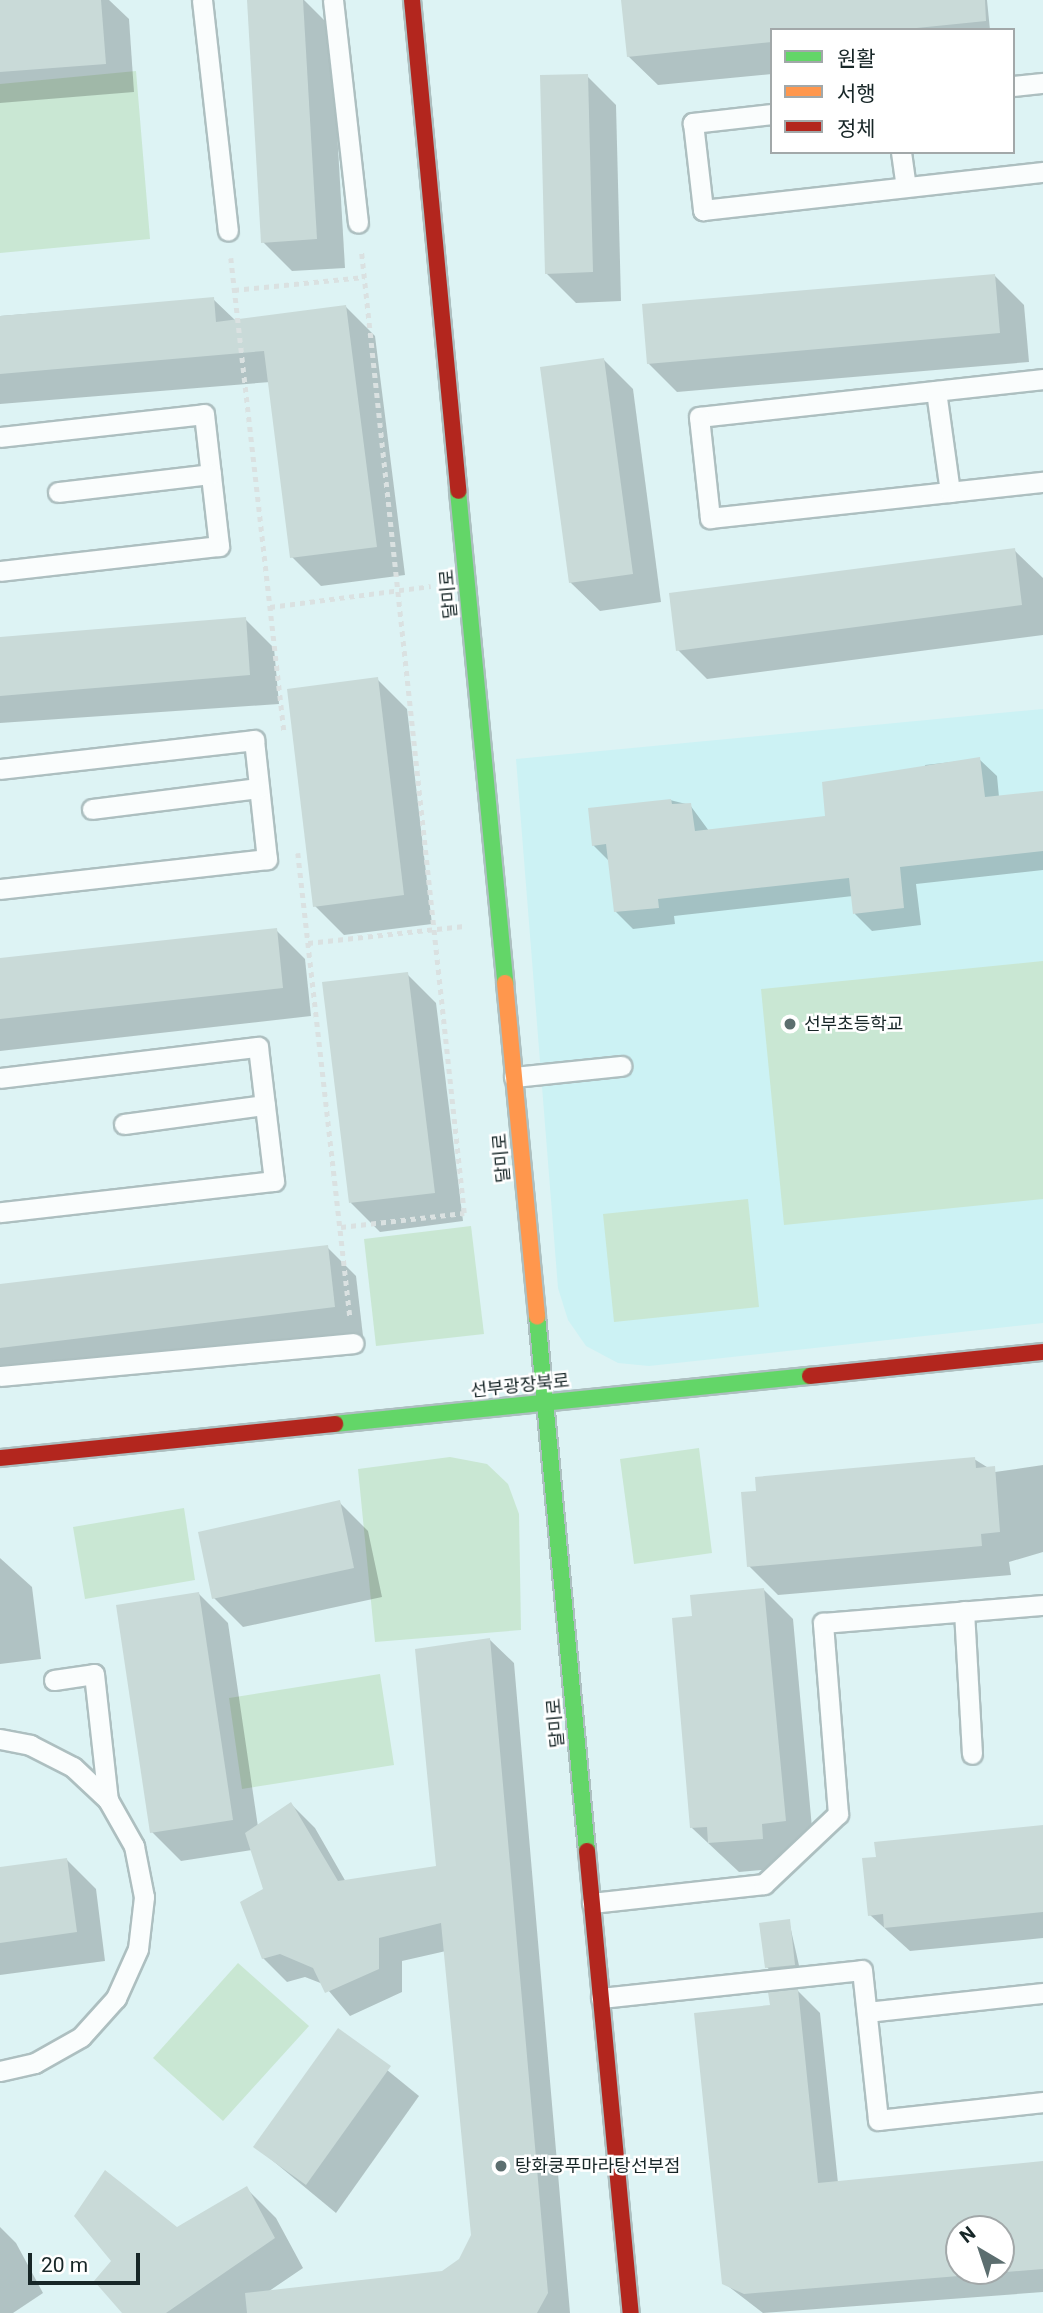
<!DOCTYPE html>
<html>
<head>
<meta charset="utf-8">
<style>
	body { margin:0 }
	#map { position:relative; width:1043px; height:2313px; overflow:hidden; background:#ddf3f4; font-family:Roboto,"Noto Sans KR",sans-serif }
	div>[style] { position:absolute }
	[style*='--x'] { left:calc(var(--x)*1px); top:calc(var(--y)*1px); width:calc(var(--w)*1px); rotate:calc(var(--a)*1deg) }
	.built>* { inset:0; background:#ccf2f4 }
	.green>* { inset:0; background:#c9e7d3 }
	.shadow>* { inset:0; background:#0003 }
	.building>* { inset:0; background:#c9dad8 }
	.path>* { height:4.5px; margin-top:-2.25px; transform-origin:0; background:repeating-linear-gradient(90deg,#dae1e1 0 5px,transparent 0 10px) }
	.roads { filter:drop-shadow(2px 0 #adbfc0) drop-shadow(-2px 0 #adbfc0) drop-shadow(0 2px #adbfc0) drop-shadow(0 -2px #adbfc0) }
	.lane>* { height:19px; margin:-9.5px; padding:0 9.5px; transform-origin:9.5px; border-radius:9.5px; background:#fafdfd }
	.fast>* { height:16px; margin:-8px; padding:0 8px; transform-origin:8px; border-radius:8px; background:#63d668 }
	.slow>* { height:16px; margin:-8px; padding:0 8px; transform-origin:8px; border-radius:8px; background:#ff974d }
	.jam>* { height:16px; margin:-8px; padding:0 8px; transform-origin:8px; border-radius:8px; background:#b3261e }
	.dots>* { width:19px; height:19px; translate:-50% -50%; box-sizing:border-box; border:4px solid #fff; border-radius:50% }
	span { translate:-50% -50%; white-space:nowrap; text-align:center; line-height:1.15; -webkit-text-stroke:5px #fff; paint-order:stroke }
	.street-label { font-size:18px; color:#172627 }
	.poi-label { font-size:18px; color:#172627 }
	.left { translate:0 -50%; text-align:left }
	.legend { position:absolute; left:770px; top:28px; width:245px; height:126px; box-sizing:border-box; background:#fff; border:2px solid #a2a8a9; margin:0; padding:9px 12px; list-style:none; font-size:21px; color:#172627 }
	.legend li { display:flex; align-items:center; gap:14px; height:35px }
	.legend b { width:35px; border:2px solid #a2a8a9 }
	.north { position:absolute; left:945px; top:2215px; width:70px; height:70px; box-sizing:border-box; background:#fff; border:2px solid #a2a8a9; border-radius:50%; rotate:321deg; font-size:19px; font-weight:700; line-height:28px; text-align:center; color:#172627 }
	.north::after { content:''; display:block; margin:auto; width:24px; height:32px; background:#5c6e6f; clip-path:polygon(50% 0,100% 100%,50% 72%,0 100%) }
	.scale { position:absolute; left:28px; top:2253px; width:112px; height:32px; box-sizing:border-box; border:4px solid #172627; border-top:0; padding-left:9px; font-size:21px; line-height:24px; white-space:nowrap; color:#172627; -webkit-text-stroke:5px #fff; paint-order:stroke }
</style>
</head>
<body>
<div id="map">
	<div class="built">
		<i style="clip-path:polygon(1043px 709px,1043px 1323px,649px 1366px,618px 1363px,586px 1346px,568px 1320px,558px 1288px,516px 759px)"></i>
	</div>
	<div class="green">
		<i style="clip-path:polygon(136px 71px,150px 239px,0 253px,0 84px)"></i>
		<i style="clip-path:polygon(1043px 961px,1043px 1199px,784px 1225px,761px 989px)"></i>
		<i style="clip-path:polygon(748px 1199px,759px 1307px,614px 1322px,603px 1214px)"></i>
		<i style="clip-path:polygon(471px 1226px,484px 1334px,376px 1346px,364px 1239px)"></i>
		<i style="clip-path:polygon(699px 1448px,712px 1553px,634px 1564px,620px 1459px)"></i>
		<i style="clip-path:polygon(450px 1457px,487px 1464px,508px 1484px,519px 1514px,521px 1630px,375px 1642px,358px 1469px)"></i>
		<i style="clip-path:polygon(184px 1508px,195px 1580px,85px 1599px,73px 1527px)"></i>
		<i style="clip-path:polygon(380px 1674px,394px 1765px,242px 1789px,229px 1698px)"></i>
		<i style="clip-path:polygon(238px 1963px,309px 2026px,223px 2121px,153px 2058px)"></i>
	</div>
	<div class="shadow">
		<i style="clip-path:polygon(0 0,109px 0,129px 19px,134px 92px,0 103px)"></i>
		<i style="clip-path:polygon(268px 0,304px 0,331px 27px,345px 268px,292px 271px,263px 242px)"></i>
		<i style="clip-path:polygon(631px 0,987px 0,990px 30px,772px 30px,772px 74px,658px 85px,628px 56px)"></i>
		<i style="clip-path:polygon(587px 76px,616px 105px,621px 301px,576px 303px,546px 273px)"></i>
		<i style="clip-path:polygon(995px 276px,1024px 305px,1029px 362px,677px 392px,648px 363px)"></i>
		<i style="clip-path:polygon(213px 299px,236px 321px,346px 307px,375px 336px,405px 575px,321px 586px,292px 557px,270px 382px,0 404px,0 316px)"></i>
		<i style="clip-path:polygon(604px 360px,633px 389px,661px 602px,600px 611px,570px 582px)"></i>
		<i style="clip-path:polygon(1014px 550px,1043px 578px,1043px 635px,707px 679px,678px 650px)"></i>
		<i style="clip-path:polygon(245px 619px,274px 648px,279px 704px,0 723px,0 639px)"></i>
		<i style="clip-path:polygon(377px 679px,407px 709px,432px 924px,344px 935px,315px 906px)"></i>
		<i style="clip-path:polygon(979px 759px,997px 776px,999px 797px,1043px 792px,1043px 870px,916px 884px,921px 925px,872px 931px,855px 914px,853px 896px,674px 916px,675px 924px,633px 929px,615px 911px,610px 862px,593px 845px,670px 800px,690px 805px,709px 831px,827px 818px,926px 772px,925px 765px)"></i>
		<i style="clip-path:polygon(276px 930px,305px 959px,311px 1016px,0 1051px,0 960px)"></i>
		<i style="clip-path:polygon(407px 974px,436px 1003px,463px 1221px,380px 1232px,351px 1203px)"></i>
		<i style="clip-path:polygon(327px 1247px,356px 1276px,363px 1336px,0 1380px,0 1288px)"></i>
		<i style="clip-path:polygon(974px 1459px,995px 1472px,1043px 1465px,1043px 1552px,1009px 1562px,1011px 1575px,778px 1595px,749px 1566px)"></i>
		<i style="clip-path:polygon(339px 1502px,368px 1531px,382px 1597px,243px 1627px,214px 1598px)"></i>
		<i style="clip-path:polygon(0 1558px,32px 1587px,41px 1659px,0 1664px)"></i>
		<i style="clip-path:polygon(764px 1590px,793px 1619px,814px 1850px,792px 1867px,739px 1872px,692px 1828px,694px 1618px)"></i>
		<i style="clip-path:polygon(199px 1594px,228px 1623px,258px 1827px,291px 1804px,315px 1828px,346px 1882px,438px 1868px,490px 1640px,514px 1663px,570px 2313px,282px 2313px,442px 2272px,461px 2260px,472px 2235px,446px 1951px,402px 1961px,402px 1992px,350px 2016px,323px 1984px,305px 1977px,287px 1982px,263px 1958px,266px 1890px,252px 1850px,181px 1861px,152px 1832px)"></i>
		<i style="clip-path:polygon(1043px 1827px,1043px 1938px,910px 1951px,870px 1915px)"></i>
		<i style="clip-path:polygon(67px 1860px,96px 1889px,105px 1961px,0 1975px,0 1869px)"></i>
		<i style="clip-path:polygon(789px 1921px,800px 1970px,772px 1973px,767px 1967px)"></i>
		<i style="clip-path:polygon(evenodd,798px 1991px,820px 2013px,838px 2183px,1043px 2163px,1043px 2292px,763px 2313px,724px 2283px,772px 2006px,798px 1991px,959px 2229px,1001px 2229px,1001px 2271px,959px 2271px,959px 2229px)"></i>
		<i style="clip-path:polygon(338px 2030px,419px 2096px,336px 2213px,255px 2146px)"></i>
		<i style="clip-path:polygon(247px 2189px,276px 2218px,303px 2268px,253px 2302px,265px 2313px,124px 2313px)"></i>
		<i style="clip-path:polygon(0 2227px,16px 2243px,43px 2293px,13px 2313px,0 2313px)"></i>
	</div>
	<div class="building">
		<i style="clip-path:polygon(0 0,101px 0,106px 64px,0 72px)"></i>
		<i style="clip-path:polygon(247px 0,303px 0,317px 239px,261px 243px)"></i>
		<i style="clip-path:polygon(621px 0,985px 0,986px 21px,897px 30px,772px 30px,772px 42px,627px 57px)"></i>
		<i style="clip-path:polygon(588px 74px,593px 272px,545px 274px,540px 75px)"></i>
		<i style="clip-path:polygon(995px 274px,1000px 333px,647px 364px,642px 304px)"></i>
		<i style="clip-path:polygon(214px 297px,216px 322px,346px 305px,377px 547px,290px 558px,264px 351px,0 374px,0 316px)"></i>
		<i style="clip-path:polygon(604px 358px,633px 574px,569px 583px,540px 367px)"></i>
		<i style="clip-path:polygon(1015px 548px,1022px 605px,676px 651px,669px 593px)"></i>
		<i style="clip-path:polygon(246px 617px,250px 675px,0 696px,0 637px)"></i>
		<i style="clip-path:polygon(378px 677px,404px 895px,313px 907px,287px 689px)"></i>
		<i style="clip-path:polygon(980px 757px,985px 797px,1043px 791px,1043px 851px,900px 867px,904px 908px,853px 914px,849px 878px,658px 899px,659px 908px,614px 912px,606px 844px,592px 846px,588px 808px,671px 799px,672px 804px,691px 803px,695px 831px,825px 816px,822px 782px)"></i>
		<i style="clip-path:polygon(277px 928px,283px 988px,0 1019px,0 958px)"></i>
		<i style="clip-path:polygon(408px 972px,435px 1193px,349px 1203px,322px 982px)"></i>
		<i style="clip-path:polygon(328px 1245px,335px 1307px,0 1348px,0 1284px)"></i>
		<i style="clip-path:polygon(975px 1457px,976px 1468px,995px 1466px,1000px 1532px,981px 1534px,982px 1546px,747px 1567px,741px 1492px,756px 1491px,755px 1477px)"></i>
		<i style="clip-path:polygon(340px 1500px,354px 1568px,212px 1599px,198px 1532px)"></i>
		<i style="clip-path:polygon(764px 1588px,786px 1821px,762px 1824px,763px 1839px,708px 1843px,707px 1827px,690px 1828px,672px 1618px,692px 1616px,690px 1595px)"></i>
		<i style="clip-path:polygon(199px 1592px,233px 1820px,150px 1833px,116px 1605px)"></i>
		<i style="clip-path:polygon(490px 1638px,548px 2293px,537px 2313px,247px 2313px,245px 2293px,442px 2271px,459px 2259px,471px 2235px,441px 1923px,379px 1938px,379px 1969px,325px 1993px,313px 1968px,280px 1954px,262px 1959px,240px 1902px,263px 1889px,245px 1833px,291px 1802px,338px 1881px,436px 1866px,415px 1649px)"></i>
		<i style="clip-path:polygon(1043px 1825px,1043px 1912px,884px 1928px,883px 1914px,868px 1916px,862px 1858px,876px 1857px,874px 1842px)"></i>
		<i style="clip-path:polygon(67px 1858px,77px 1932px,0 1943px,0 1867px)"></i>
		<i style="clip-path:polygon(790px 1919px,795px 1965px,765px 1968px,759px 1923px)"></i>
		<i style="clip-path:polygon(evenodd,798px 1989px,818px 2183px,1043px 2161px,1043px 2269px,744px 2294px,722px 2284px,694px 2013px,770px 2005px,768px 1992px,798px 1989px,959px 2229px,1001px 2229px,1001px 2271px,959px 2271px,959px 2229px)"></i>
		<i style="clip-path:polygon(338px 2028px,391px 2066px,306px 2185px,253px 2147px)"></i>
		<i style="clip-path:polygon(105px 2170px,177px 2227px,247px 2186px,275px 2238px,166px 2313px,122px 2313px,94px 2281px,111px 2261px,74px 2216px)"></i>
	</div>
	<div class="path">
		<i style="--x:231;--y:258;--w:478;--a:83.6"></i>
		<i style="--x:234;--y:290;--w:131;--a:-5.7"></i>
		<i style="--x:270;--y:607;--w:162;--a:-7.4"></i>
		<i style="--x:298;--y:853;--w:467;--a:83.6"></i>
		<i style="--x:308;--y:943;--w:157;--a:-6.2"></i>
		<i style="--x:341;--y:1227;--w:124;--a:-6.5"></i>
		<i style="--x:464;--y:1213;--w:969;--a:-96.1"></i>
	</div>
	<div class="roads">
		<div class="lane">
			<i style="--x:202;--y:0;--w:232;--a:83.6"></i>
			<i style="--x:333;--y:0;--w:224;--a:83.6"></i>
			<i style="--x:1013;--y:86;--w:30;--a:-6"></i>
			<i style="--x:772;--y:114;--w:80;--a:173.5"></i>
			<i style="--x:693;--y:123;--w:88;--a:83.4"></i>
			<i style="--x:703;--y:210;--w:342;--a:-6.4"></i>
			<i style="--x:901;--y:152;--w:35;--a:82"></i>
			<i style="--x:1043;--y:379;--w:346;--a:173.7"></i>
			<i style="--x:699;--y:417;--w:102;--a:83.8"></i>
			<i style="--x:710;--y:518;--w:335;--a:-6.2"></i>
			<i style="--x:936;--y:391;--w:102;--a:82.1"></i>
			<i style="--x:0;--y:437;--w:205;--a:-6.4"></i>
			<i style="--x:204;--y:414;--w:133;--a:83.5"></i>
			<i style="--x:219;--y:546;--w:220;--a:173.5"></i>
			<i style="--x:58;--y:492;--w:154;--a:-6.7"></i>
			<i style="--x:0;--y:769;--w:256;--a:-6.5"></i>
			<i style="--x:254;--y:740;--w:120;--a:83.8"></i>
			<i style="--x:267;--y:859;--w:269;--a:173.6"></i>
			<i style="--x:92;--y:809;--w:168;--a:-7.2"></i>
			<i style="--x:514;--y:1077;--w:108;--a:-5.9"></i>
			<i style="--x:0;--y:1078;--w:260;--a:-6.9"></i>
			<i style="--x:258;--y:1047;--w:135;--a:83.2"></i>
			<i style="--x:274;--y:1181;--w:276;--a:173.5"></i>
			<i style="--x:124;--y:1124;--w:142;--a:-7.7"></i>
			<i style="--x:0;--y:1376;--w:355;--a:-5.3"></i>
			<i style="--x:964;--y:1611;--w:143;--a:86.8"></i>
			<i style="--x:54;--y:1680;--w:40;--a:-8.5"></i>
			<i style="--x:94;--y:1674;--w:127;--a:83.7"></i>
			<i style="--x:0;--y:1739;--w:31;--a:11"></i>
			<i style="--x:30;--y:1745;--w:48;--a:27.1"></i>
			<i style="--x:73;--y:1767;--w:48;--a:43.3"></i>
			<i style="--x:108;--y:1800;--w:53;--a:60.5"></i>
			<i style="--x:134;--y:1846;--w:52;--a:78.9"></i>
			<i style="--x:144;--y:1897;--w:52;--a:96.6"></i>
			<i style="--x:138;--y:1949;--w:54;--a:114.2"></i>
			<i style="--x:116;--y:1998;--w:52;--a:131.9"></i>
			<i style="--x:81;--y:2037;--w:53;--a:150.5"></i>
			<i style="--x:35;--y:2063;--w:36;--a:167"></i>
			<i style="--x:592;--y:1903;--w:173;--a:-6.3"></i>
			<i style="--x:764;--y:1884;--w:102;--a:-43.4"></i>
			<i style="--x:838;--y:1814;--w:192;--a:-94.5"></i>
			<i style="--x:823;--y:1623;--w:221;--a:-4.7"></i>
			<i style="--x:601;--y:1998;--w:262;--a:-6.1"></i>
			<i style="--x:862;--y:1970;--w:151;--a:83.9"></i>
			<i style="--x:878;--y:2120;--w:166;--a:-6.2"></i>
			<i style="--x:867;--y:2012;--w:177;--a:-6.2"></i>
		</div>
		<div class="fast">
			<i style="--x:458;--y:491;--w:494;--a:84.5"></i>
			<i style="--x:537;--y:1316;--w:537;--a:84.66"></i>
			<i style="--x:335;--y:1424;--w:477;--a:-5.8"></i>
		</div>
		<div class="slow">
			<i style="--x:505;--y:983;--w:335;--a:84.5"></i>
		</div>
		<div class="jam">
			<i style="--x:412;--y:0;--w:493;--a:84.6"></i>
			<i style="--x:810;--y:1376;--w:234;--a:-5.9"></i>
			<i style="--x:0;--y:1458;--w:337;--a:-5.8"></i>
			<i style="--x:587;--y:1851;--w:464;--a:84.6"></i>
		</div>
	</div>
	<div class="dots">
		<i style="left:790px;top:1024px;background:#5c6e6f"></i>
		<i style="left:501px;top:2166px;background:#5c6e6f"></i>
	</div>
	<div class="street-label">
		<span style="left:449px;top:594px;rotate:-95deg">달미로</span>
		<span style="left:502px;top:1158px;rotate:-95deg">달미로</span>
		<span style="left:520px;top:1386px;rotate:-6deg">선부광장북로</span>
		<span style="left:556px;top:1723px;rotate:-95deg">달미로</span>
	</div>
	<div class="poi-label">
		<span class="left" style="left:804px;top:1024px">선부초등학교</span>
		<span class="left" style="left:515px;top:2166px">탕화쿵푸마라탕선부점</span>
	</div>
	<ul class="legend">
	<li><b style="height:9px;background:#63d668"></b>원활</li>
	<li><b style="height:9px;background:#ff974d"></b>서행</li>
	<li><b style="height:9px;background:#b3261e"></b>정체</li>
	</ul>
	<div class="north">N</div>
	<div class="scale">20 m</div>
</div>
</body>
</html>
